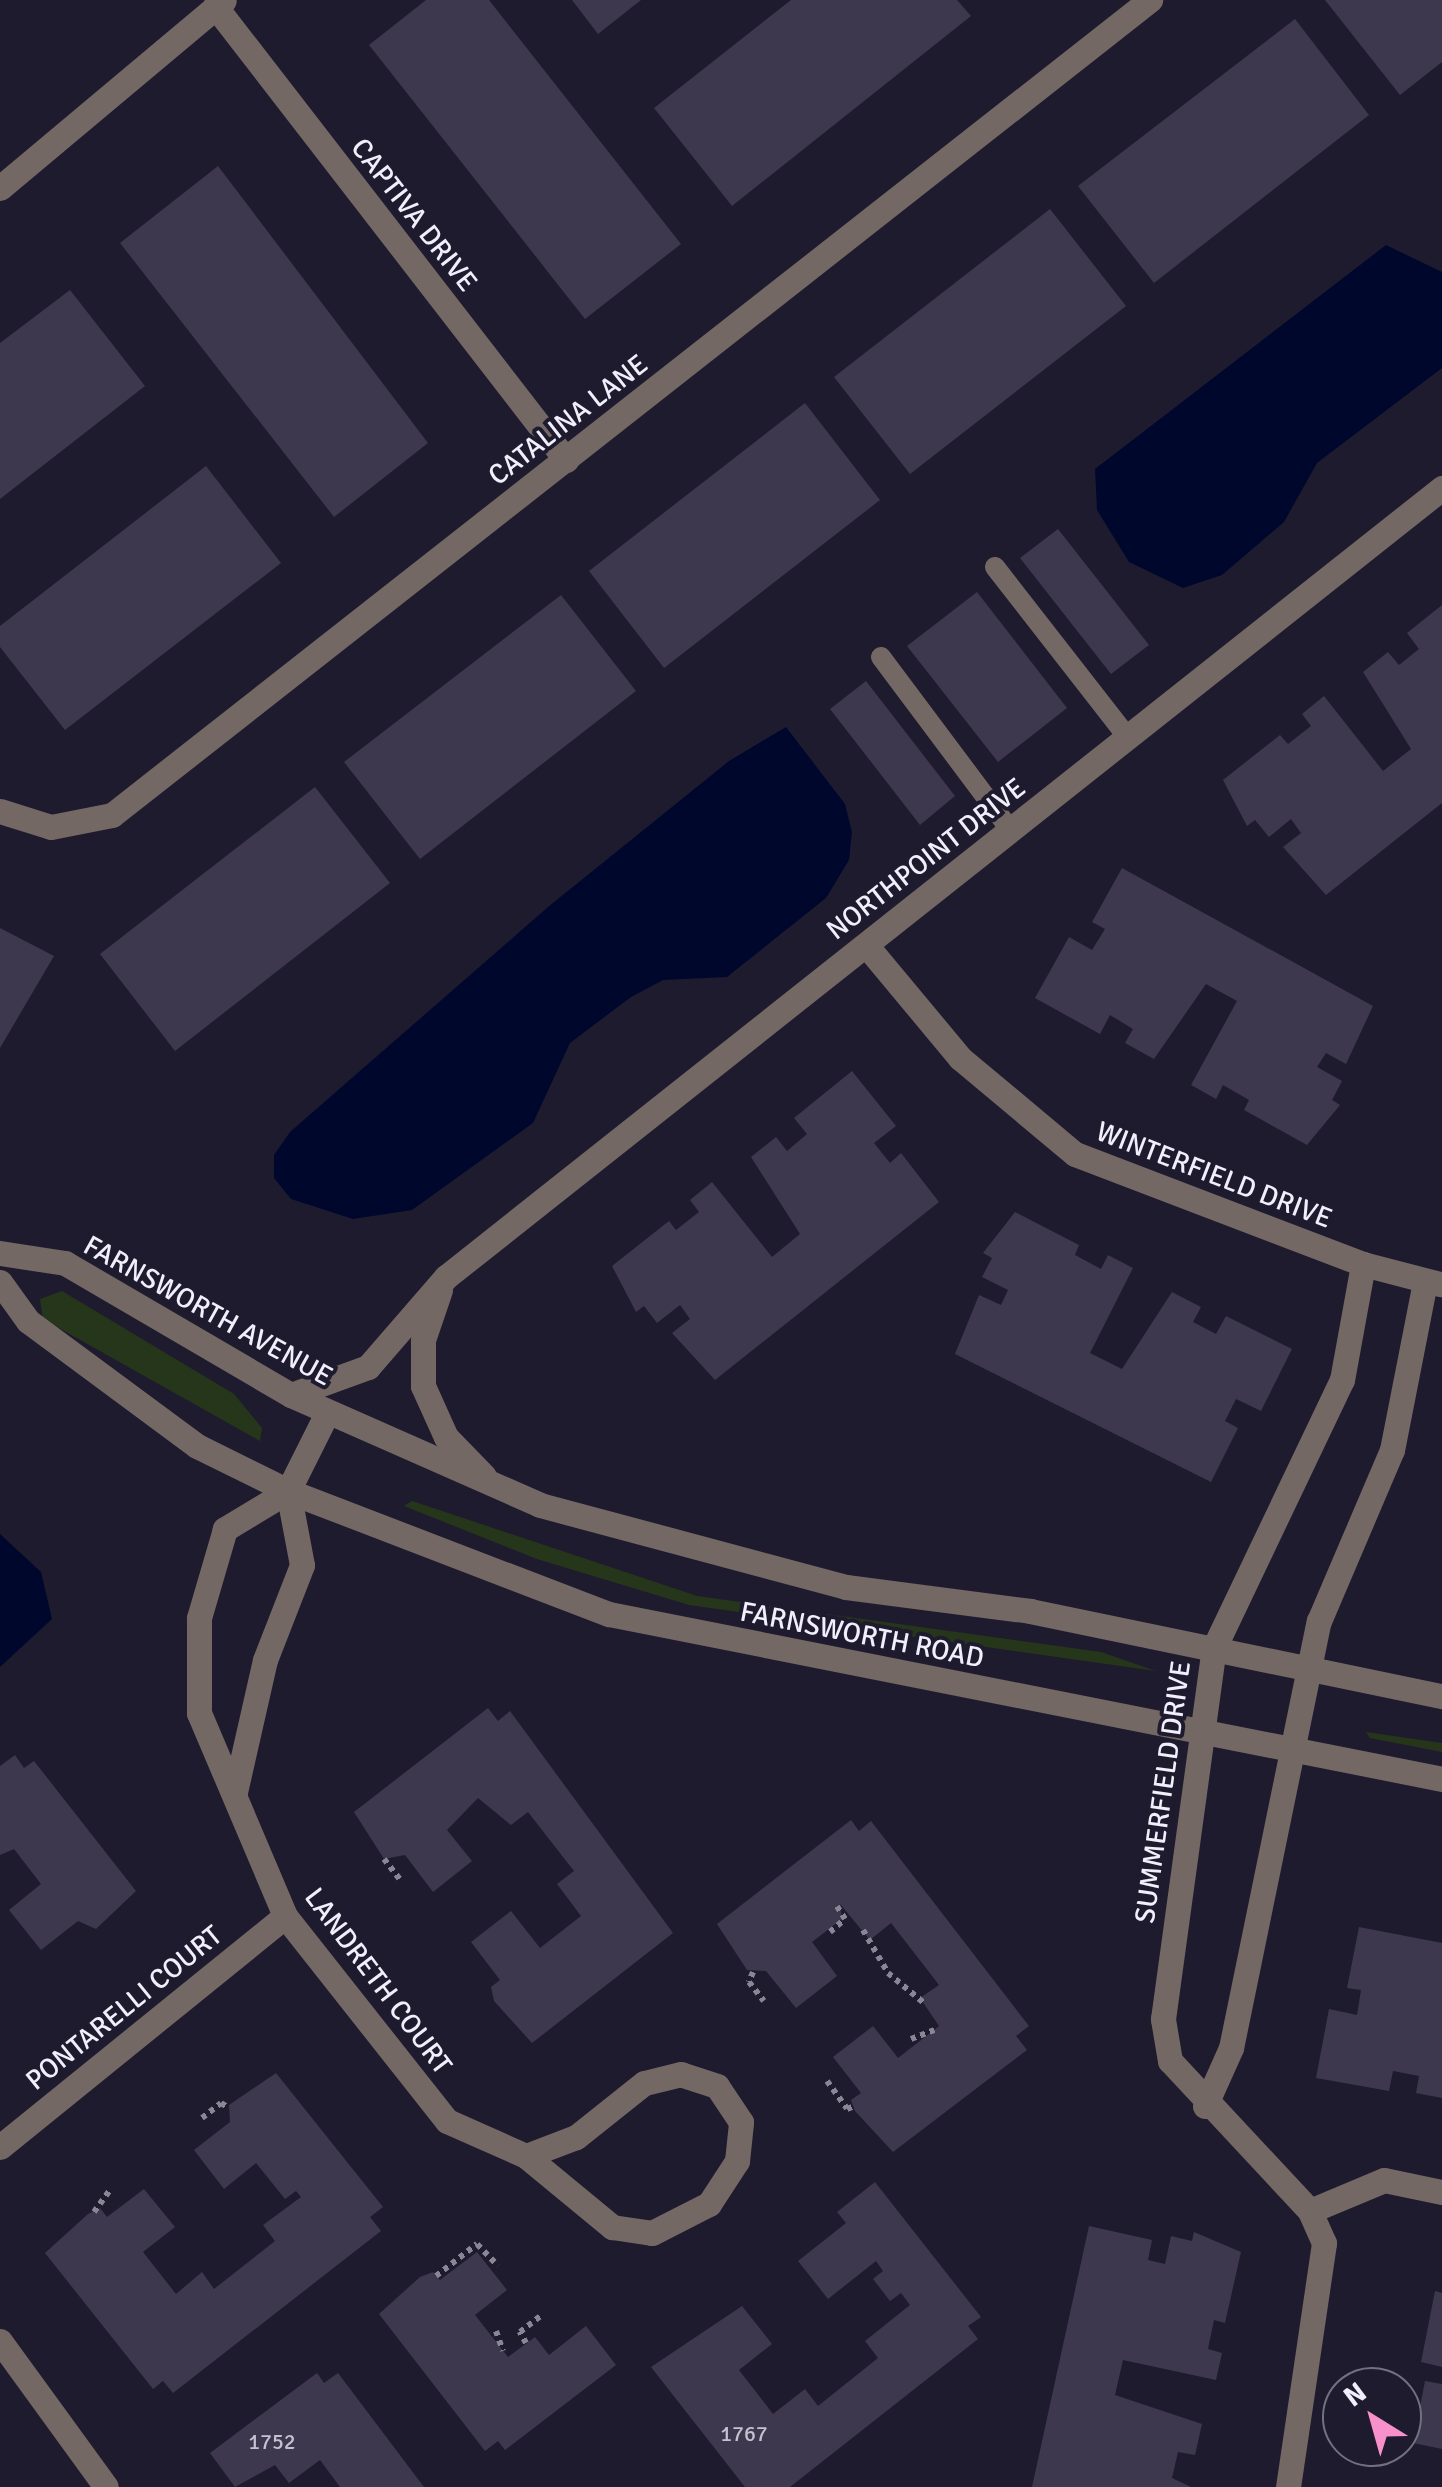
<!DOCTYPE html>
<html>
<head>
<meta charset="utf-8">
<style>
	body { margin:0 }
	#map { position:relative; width:1442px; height:2487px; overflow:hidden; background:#1f1b2e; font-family:Signika,sans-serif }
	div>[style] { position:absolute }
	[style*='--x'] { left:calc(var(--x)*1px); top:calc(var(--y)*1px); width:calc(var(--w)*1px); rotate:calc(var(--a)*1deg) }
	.green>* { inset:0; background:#26361a }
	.water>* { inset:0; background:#00072c }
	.building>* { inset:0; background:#3d384d }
	.path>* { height:6px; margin-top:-3px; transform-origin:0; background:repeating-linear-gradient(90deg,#898696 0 5px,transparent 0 10px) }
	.service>* { height:20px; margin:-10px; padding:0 10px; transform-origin:10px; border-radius:10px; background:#746865 }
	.minor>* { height:25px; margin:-12.5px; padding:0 12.5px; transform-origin:12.5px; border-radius:12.5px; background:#746865 }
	span { translate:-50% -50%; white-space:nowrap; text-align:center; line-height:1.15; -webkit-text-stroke:8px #1f1b2e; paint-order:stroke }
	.number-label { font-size:22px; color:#c4c1d0 }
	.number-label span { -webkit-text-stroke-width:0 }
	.street-label { font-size:28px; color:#f1effc }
	.north { position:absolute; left:1322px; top:2367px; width:100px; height:100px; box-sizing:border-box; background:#1f1b2e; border:2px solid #737080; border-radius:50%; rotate:323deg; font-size:28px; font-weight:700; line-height:40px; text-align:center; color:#f1effc }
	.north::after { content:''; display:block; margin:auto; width:35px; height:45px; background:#f890cb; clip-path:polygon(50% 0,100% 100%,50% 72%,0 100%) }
</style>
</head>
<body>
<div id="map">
	<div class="green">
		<i style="clip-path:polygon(62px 1291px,234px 1394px,262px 1428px,260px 1441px,43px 1319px,40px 1299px)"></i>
		<i style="clip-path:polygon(412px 1501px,697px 1596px,1101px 1652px,1156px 1671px,689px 1605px,537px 1559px,404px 1506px)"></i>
		<i style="clip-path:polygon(1366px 1732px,1442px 1743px,1442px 1752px,1370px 1738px)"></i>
	</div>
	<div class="water">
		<i style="clip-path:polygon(1386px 245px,1442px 272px,1442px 368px,1317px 463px,1284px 522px,1222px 575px,1183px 588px,1129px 562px,1097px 510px,1095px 469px)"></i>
		<i style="clip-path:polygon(786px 727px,845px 804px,852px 832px,849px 860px,826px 898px,727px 977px,663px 980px,631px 997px,570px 1043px,533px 1123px,412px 1210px,353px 1219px,291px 1199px,274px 1178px,274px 1155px,290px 1132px,548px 907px,729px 761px)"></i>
		<i style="clip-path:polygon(0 1534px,41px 1572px,52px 1619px,0 1667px)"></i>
	</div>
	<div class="building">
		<i style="clip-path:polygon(426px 0,489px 0,681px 244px,585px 319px,369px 45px)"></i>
		<i style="clip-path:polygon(572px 0,641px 0,598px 34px)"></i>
		<i style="clip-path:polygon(791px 0,957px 0,971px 16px,732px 206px,654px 108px)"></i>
		<i style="clip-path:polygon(1325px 0,1442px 0,1442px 62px,1400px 95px)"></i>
		<i style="clip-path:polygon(1295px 19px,1369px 115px,1154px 283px,1078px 186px)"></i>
		<i style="clip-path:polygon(218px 166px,428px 443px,334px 517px,120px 243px)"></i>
		<i style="clip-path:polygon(1050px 209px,1126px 306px,910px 474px,834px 377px)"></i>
		<i style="clip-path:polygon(70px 290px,145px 386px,0 499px,0 343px)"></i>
		<i style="clip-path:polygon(805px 403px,880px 500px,664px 668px,589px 571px)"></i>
		<i style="clip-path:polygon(206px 466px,281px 563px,65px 730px,0 647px,0 626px)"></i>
		<i style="clip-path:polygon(1058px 529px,1149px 645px,1111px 674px,1020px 558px)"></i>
		<i style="clip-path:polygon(977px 592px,1067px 708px,998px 762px,907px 646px)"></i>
		<i style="clip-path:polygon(561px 595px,636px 691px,420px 859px,344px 762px)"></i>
		<i style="clip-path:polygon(1442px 605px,1442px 803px,1326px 895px,1283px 847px,1301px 833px,1291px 819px,1269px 837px,1255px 820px,1247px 826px,1223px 780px,1280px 735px,1288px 744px,1311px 726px,1302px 714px,1324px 696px,1383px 771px,1411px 749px,1363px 672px,1388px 652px,1399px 665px,1419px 649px,1407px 633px)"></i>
		<i style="clip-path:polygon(866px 681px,955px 796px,920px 825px,830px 709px)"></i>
		<i style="clip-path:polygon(315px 787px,390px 883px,175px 1051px,100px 954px)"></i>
		<i style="clip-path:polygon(1122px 868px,1373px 1006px,1346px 1064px,1326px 1053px,1317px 1067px,1342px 1081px,1332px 1100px,1340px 1105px,1307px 1145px,1244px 1110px,1249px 1100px,1223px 1085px,1216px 1099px,1191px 1085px,1237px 1001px,1206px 984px,1154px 1059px,1125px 1043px,1133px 1029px,1110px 1015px,1100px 1034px,1035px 998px,1069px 937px,1092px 950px,1105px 929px,1092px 922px)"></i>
		<i style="clip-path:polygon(0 928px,54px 956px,0 1048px)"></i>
		<i style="clip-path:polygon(852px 1071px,896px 1126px,874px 1143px,890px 1163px,901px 1153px,939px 1202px,715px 1380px,672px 1333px,690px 1319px,680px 1305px,657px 1323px,644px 1306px,636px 1312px,612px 1266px,669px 1221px,676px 1230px,699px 1212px,690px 1200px,712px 1182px,772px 1257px,800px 1234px,751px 1157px,776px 1137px,787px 1151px,807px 1134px,794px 1118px)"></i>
		<i style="clip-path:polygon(1015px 1212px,1079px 1245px,1075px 1255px,1101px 1269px,1108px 1255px,1133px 1268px,1090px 1353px,1122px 1369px,1172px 1292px,1201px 1307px,1193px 1322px,1216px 1334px,1226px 1316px,1292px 1349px,1261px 1411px,1236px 1399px,1225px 1421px,1238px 1428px,1211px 1482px,955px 1354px,979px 1295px,1001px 1305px,1008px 1290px,982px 1277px,992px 1258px,983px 1253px)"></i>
		<i style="clip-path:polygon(488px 1708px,498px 1721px,510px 1711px,673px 1933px,532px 2043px,494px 2001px,491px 1987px,500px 1980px,471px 1942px,511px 1911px,540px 1948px,581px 1916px,557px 1884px,574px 1871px,528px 1812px,511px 1825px,478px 1798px,447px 1830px,472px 1861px,433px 1892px,405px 1855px,384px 1859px,354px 1812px)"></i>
		<i style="clip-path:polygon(15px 1755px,24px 1768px,34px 1761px,136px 1891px,96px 1929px,78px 1921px,41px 1950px,9px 1910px,41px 1884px,14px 1849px,0 1855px,0 1766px)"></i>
		<i style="clip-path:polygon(851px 1820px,859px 1831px,871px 1821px,1029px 2026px,1016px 2036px,1027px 2050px,893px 2152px,855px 2111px,851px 2100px,861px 2093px,833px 2057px,873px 2026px,898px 2058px,939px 2026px,920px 1998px,939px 1985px,929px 1972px,891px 1923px,870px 1940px,840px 1904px,842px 1919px,812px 1942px,837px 1976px,796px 2008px,766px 1971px,747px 1970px,717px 1924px)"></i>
		<i style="clip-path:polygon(1359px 1927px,1442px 1943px,1442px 2098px,1416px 2093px,1419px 2076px,1393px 2071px,1389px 2091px,1316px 2078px,1329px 2009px,1357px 2015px,1361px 1990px,1347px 1988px)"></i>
		<i style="clip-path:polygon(276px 2073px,383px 2207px,370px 2217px,381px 2231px,173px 2393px,163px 2381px,153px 2389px,45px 2253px,88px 2214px,100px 2208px,107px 2217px,144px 2189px,175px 2227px,143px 2252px,176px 2294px,202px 2272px,214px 2289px,275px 2241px,263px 2225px,301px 2197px,296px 2191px,285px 2199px,256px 2163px,224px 2189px,194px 2150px,230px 2122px,229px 2105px)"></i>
		<i style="clip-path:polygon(875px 2182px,981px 2317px,968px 2326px,978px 2339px,790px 2487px,745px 2487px,651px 2367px,742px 2306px,772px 2344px,739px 2370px,773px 2414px,805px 2389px,818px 2406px,878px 2358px,865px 2341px,910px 2305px,901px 2293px,890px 2301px,873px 2279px,883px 2271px,876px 2261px,828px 2299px,798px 2261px,846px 2223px,837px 2212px)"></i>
		<i style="clip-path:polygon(1089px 2226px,1152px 2240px,1148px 2260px,1165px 2264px,1171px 2236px,1192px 2241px,1194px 2232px,1241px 2252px,1225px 2323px,1214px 2320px,1208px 2349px,1222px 2353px,1216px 2380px,1123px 2360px,1115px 2395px,1202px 2424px,1195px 2455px,1178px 2452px,1172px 2478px,1191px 2487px,1032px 2487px)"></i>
		<i style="clip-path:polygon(477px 2252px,507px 2290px,475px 2315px,508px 2357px,535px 2337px,549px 2355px,586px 2326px,616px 2365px,505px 2450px,498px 2441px,485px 2451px,379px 2314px,420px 2277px,433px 2272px,440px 2280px)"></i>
		<i style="clip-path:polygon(1435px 2291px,1442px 2293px,1442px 2367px,1421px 2362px)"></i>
		<i style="clip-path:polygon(317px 2373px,324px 2383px,338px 2373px,424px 2487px,340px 2487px,320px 2460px,289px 2483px,275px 2465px,235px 2487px,210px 2453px)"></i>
		<i style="clip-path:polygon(1425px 2381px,1442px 2384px,1442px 2449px,1413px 2443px)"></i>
	</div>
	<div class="path">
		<i style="--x:384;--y:1859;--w:29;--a:52"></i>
		<i style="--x:863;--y:1930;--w:50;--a:59.8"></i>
		<i style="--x:888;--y:1973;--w:47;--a:39.8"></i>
		<i style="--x:830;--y:1932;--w:20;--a:-41"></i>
		<i style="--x:845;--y:1919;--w:15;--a:-122"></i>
		<i style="--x:753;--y:1972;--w:11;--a:112"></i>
		<i style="--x:749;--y:1982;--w:24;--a:52"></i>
		<i style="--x:911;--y:2039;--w:25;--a:-21"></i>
		<i style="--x:827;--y:2081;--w:34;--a:54"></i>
		<i style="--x:847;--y:2109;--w:9;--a:-21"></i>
		<i style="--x:202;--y:2118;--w:24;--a:-38"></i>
		<i style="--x:221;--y:2103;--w:9;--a:32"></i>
		<i style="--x:94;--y:2212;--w:29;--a:-54"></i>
		<i style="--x:436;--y:2276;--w:52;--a:-38"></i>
		<i style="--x:477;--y:2244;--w:30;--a:46"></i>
		<i style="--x:496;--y:2331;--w:21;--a:71"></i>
		<i style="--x:526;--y:2343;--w:13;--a:-119"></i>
		<i style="--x:520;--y:2332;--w:29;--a:-38"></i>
	</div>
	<div class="service">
		<i style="--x:995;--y:567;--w:217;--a:52.1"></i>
		<i style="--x:881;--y:657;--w:217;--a:53.2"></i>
	</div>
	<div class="minor">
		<i style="--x:215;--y:6;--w:574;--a:52.29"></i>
		<i style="--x:0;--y:188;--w:292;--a:-40"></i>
		<i style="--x:0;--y:811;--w:53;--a:17.4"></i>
		<i style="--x:51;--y:827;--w:62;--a:-11.1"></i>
		<i style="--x:112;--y:815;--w:1320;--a:-38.14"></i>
		<i style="--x:866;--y:945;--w:147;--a:50.2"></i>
		<i style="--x:960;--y:1058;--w:150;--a:39.9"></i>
		<i style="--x:1075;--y:1154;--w:308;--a:20.9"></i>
		<i style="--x:1363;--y:1264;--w:80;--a:14.6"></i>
		<i style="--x:0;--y:1253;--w:66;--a:8.7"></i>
		<i style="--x:65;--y:1263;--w:262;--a:30.3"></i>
		<i style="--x:291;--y:1395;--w:272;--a:23.8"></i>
		<i style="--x:540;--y:1505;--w:317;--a:15"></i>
		<i style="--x:846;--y:1587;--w:186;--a:7.4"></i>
		<i style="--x:1030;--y:1611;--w:421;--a:11.7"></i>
		<i style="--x:0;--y:1282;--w:48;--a:54.3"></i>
		<i style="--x:28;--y:1321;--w:210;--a:36.5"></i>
		<i style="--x:197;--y:1446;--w:102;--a:26.3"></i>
		<i style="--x:288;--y:1491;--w:344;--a:21"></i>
		<i style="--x:609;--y:1614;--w:849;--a:11.2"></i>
		<i style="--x:440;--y:1290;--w:53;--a:108.8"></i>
		<i style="--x:423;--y:1340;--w:46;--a:90"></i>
		<i style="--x:423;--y:1386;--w:56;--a:65.7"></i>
		<i style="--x:446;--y:1437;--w:54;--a:45.7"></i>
		<i style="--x:291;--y:1395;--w:82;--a:-20"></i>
		<i style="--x:368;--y:1367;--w:119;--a:-49.1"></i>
		<i style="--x:446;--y:1277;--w:1271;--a:-38.39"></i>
		<i style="--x:327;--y:1413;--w:87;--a:116.6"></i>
		<i style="--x:288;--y:1491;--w:74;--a:148.9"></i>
		<i style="--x:225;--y:1529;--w:93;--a:106.3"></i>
		<i style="--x:199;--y:1618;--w:95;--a:90"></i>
		<i style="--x:199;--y:1713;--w:220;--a:67"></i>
		<i style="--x:285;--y:1916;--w:261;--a:51.7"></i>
		<i style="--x:447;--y:2121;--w:86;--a:23.9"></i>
		<i style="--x:526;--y:2156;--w:112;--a:39.5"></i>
		<i style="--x:612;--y:2227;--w:40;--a:8.5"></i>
		<i style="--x:652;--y:2233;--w:64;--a:-27"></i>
		<i style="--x:709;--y:2204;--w:51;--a:-56.9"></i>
		<i style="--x:737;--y:2161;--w:39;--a:-84"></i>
		<i style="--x:741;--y:2122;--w:43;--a:-123.7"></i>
		<i style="--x:717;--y:2086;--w:38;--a:-162"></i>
		<i style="--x:681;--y:2074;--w:38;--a:166"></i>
		<i style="--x:644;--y:2083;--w:87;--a:141.5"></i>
		<i style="--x:576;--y:2137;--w:53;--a:159.2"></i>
		<i style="--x:235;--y:1792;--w:135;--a:-77.2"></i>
		<i style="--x:265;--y:1660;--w:102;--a:-68.7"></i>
		<i style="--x:302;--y:1565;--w:75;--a:-100.7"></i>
		<i style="--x:1205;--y:2106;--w:64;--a:-65.9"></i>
		<i style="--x:1231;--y:2048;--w:436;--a:-78.4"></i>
		<i style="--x:1319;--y:1621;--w:186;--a:-66.9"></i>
		<i style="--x:1392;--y:1450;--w:171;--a:-78.9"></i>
		<i style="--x:0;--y:2147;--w:367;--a:-39"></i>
		<i style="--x:1310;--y:2211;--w:80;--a:-22.7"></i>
		<i style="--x:1384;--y:2180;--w:59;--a:11.7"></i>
		<i style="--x:0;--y:2341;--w:180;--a:54"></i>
		<i style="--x:1288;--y:2487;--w:247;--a:-81.6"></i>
		<i style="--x:1324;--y:2243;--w:35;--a:-114"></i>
		<i style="--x:1310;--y:2211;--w:205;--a:-133"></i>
		<i style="--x:1170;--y:2061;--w:43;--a:-99.5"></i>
		<i style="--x:1163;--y:2019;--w:374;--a:-82.2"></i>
		<i style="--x:1214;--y:1648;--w:297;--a:-64.5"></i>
		<i style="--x:1342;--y:1380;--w:118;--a:-79.7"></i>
	</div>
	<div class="number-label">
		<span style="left:744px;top:2434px">1767</span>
		<span style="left:272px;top:2442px">1752</span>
	</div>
	<div class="street-label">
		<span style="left:414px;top:215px;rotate:52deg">CAPTIVA DRIVE</span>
		<span style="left:568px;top:420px;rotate:-38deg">CATALINA LANE</span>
		<span style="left:926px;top:859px;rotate:-38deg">NORTHPOINT DRIVE</span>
		<span style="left:1214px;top:1175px;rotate:21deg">WINTERFIELD DRIVE</span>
		<span style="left:208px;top:1311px;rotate:29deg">FARNSWORTH AVENUE</span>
		<span style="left:862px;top:1635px;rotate:11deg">FARNSWORTH ROAD</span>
		<span style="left:1163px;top:1792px;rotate:-82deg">SUMMERFIELD DRIVE</span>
		<span style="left:378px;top:1981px;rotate:53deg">LANDRETH COURT</span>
		<span style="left:124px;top:2008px;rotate:-39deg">PONTARELLI COURT</span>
	</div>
	<div class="north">N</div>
</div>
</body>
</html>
